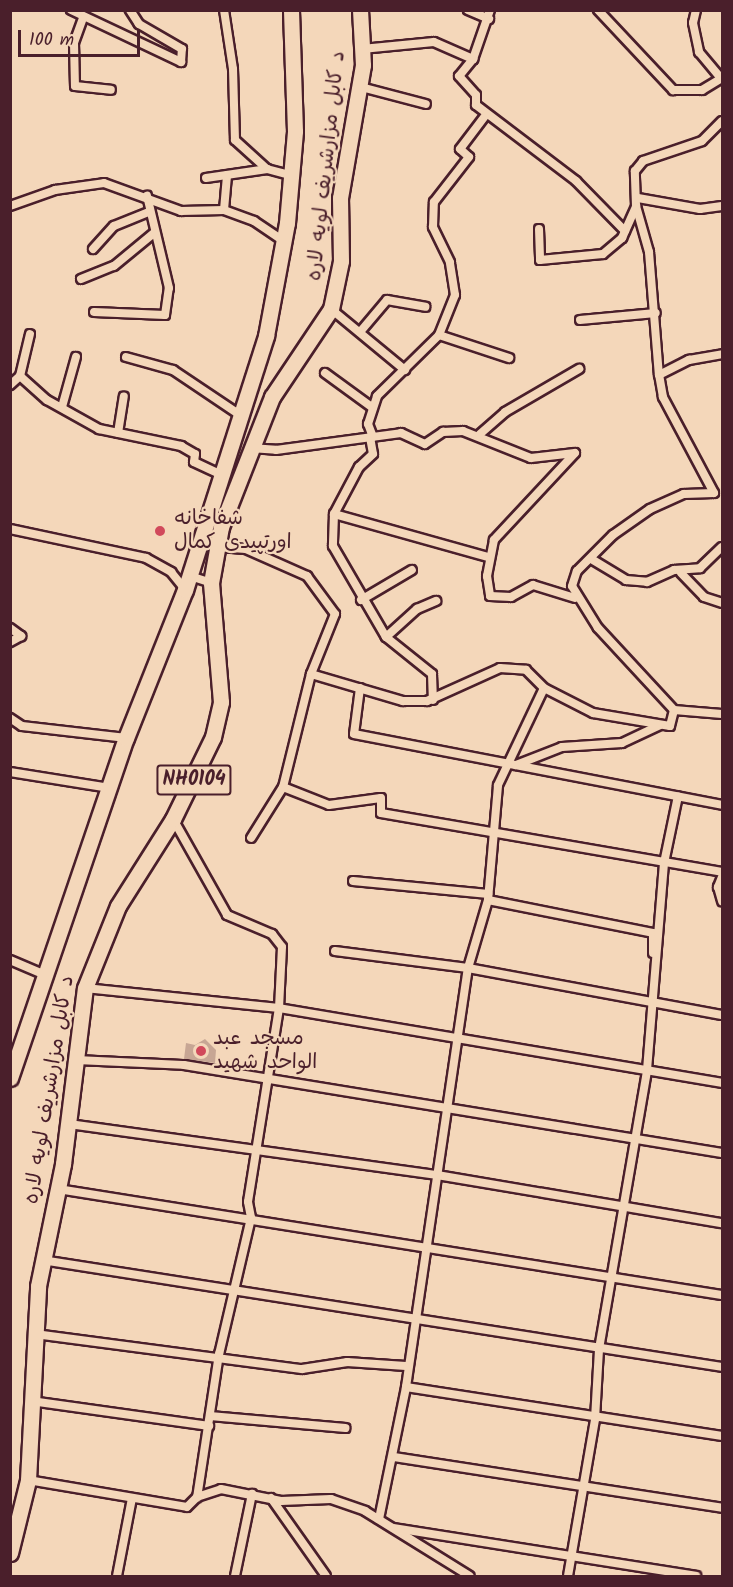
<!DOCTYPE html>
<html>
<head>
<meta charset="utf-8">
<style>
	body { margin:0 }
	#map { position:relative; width:733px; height:1587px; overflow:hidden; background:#f4d7ba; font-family:Kalam,"Playpen Sans Arabic",sans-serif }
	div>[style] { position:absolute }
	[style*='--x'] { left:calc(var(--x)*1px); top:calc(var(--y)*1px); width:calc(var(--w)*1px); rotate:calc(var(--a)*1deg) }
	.building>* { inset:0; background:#c7a694 }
	.roads { filter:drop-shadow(2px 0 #4a1f2b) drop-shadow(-2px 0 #4a1f2b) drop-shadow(0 2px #4a1f2b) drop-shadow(0 -2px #4a1f2b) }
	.street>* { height:8px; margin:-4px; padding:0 4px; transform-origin:4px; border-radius:4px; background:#f4d7ba }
	.highway>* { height:15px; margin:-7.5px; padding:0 7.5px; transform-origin:7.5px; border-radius:7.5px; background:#f4d7ba }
	.dots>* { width:16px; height:16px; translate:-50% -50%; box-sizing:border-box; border:3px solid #f4d7ba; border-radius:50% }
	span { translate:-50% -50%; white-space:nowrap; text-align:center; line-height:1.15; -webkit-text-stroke:4.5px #f4d7ba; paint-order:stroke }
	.shield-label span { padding:2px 4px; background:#f4d7ba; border:2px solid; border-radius:4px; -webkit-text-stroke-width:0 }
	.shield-label { font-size:20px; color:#4a1f2b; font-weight:700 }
	.street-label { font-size:21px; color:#4a1f2b }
	.poi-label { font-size:21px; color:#4a1f2b }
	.left { translate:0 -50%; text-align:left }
	.frame { position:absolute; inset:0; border:12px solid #4a1f2b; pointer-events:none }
	.scale { position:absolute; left:18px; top:30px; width:122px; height:27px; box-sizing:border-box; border:3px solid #4a1f2b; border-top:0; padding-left:8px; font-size:18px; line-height:21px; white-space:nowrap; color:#4a1f2b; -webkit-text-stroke:4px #f4d7ba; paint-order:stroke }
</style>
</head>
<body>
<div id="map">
	<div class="building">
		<i style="clip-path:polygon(205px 1039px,216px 1050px,215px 1063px,184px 1059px,186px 1043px,195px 1045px)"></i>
	</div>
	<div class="roads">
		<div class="street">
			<i style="--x:71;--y:10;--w:122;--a:25.3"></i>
			<i style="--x:181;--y:62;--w:13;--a:-86"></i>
			<i style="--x:182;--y:49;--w:50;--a:-149.8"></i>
			<i style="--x:139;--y:24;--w:17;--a:-123"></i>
			<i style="--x:224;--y:10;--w:60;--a:81.3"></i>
			<i style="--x:233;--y:69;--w:71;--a:88.4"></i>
			<i style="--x:235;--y:140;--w:43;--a:42.2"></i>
			<i style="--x:468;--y:10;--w:23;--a:23"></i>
			<i style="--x:490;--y:10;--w:52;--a:109.1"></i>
			<i style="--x:473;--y:59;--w:22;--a:129"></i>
			<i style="--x:459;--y:76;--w:25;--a:48"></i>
			<i style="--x:476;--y:95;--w:10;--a:90"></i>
			<i style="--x:476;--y:105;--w:126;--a:37.2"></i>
			<i style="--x:576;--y:181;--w:70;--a:45.6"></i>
			<i style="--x:598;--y:10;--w:110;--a:46.8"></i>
			<i style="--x:673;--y:90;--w:29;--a:0"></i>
			<i style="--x:702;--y:90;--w:23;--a:-31"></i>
			<i style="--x:696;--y:10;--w:13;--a:103"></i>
			<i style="--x:693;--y:23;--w:30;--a:78"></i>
			<i style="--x:699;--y:52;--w:35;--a:50"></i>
			<i style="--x:83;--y:18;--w:27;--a:110"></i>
			<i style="--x:74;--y:43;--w:43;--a:88.7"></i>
			<i style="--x:75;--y:86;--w:36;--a:6"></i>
			<i style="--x:362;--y:49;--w:72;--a:-5.6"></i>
			<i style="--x:434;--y:42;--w:43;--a:23.6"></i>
			<i style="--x:361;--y:87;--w:67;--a:14.7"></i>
			<i style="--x:206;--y:178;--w:62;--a:-8.4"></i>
			<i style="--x:267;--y:169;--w:24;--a:15"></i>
			<i style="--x:638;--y:198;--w:63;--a:10.1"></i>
			<i style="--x:700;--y:209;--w:22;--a:-8"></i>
			<i style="--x:10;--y:206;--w:48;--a:-19.6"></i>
			<i style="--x:55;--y:190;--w:49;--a:-8.1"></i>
			<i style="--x:104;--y:183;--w:82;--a:20"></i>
			<i style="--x:181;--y:211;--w:43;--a:-1.3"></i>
			<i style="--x:224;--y:210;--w:32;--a:20"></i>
			<i style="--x:254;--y:221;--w:36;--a:34"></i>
			<i style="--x:636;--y:206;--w:48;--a:74.2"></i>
			<i style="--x:649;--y:252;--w:123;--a:85.4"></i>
			<i style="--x:224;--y:210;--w:35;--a:-85"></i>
			<i style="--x:539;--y:229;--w:31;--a:88"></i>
			<i style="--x:540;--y:260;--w:63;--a:-5.4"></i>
			<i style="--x:603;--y:254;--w:25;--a:-40"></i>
			<i style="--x:622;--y:238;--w:35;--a:-66"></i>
			<i style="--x:636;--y:206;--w:35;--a:-92"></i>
			<i style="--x:635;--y:171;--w:13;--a:-51"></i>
			<i style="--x:643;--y:161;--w:62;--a:-18.7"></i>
			<i style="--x:702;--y:141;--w:28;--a:-45"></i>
			<i style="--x:93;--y:249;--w:31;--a:-48"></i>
			<i style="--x:114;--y:226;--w:37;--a:-22"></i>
			<i style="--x:81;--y:279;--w:35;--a:-22"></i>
			<i style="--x:114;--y:266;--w:52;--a:-39.5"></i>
			<i style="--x:331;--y:309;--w:96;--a:39.5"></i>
			<i style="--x:94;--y:312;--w:71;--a:2.4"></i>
			<i style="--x:165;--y:315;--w:27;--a:-82"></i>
			<i style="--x:169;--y:288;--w:95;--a:-103.4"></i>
			<i style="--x:580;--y:320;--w:76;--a:-5.3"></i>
			<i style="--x:360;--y:332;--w:42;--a:-49.8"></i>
			<i style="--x:387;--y:300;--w:39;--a:10"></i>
			<i style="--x:439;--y:335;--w:74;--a:18.2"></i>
			<i style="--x:126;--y:357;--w:49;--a:15.5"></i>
			<i style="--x:173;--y:370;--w:81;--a:33.9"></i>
			<i style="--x:325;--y:373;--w:59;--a:36.1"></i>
			<i style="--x:20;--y:376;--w:36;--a:42"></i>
			<i style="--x:47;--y:400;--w:60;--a:29.1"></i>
			<i style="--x:99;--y:429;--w:84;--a:11.7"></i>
			<i style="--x:181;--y:446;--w:16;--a:30"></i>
			<i style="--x:195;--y:454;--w:8;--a:97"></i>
			<i style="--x:194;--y:462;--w:31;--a:25"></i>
			<i style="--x:10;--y:385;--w:13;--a:-42"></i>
			<i style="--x:20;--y:376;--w:43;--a:-76.6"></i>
			<i style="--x:62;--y:407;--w:52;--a:-74.4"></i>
			<i style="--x:118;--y:433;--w:37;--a:-81"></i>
			<i style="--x:480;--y:434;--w:33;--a:-41"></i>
			<i style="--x:505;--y:412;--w:86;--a:-30.2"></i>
			<i style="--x:370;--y:437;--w:17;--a:80"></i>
			<i style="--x:373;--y:454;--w:19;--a:137"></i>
			<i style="--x:359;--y:467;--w:53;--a:118"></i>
			<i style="--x:334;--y:514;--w:32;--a:92"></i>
			<i style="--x:333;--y:546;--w:105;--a:59.8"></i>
			<i style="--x:386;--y:637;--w:59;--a:38.8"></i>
			<i style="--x:432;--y:674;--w:26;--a:88"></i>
			<i style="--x:373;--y:437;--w:14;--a:-111"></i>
			<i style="--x:368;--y:424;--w:29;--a:-72"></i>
			<i style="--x:377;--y:396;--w:87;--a:-44.5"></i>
			<i style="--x:439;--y:335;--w:43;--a:-68.2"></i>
			<i style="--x:455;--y:295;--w:33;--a:-99"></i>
			<i style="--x:450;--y:262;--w:39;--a:-116"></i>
			<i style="--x:433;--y:227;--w:25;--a:-88"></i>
			<i style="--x:434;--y:202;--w:57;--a:-52.1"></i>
			<i style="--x:469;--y:157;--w:12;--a:-138"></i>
			<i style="--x:460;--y:149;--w:41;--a:-52.9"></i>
			<i style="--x:250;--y:448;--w:26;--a:4"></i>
			<i style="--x:276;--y:450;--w:126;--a:-7.7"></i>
			<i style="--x:401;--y:433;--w:26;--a:25"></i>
			<i style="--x:425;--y:444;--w:22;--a:-34"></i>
			<i style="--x:443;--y:432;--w:20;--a:-3"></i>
			<i style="--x:463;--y:431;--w:73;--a:21.7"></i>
			<i style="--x:531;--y:458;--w:44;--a:-6.5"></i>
			<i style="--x:575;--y:453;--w:119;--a:133"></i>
			<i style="--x:494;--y:540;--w:37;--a:101"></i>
			<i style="--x:487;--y:576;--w:20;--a:81"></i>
			<i style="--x:490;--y:596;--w:21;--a:3"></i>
			<i style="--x:511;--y:597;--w:25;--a:-29"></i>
			<i style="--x:533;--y:585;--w:44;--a:17.2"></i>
			<i style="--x:334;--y:514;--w:160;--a:15.6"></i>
			<i style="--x:10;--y:529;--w:139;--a:12"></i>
			<i style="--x:146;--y:558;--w:29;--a:29"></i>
			<i style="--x:171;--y:572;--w:22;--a:51"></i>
			<i style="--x:217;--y:547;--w:29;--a:4"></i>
			<i style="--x:246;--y:549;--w:67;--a:23.9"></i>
			<i style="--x:307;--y:576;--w:47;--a:53.6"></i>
			<i style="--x:335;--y:614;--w:65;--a:111.8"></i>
			<i style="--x:311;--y:674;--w:116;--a:103.9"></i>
			<i style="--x:283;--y:787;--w:60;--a:122.1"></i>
			<i style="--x:593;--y:560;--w:39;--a:31"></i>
			<i style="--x:626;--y:580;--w:21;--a:5"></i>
			<i style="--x:647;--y:582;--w:30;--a:-24"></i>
			<i style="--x:674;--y:570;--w:26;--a:-4"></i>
			<i style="--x:700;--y:568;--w:30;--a:-44"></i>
			<i style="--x:681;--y:573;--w:33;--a:46"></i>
			<i style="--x:704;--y:597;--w:19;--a:18"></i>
			<i style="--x:190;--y:576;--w:22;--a:18"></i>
			<i style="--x:361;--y:600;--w:59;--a:-30.5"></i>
			<i style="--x:10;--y:628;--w:14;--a:36"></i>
			<i style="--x:21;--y:636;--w:13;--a:151"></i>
			<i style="--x:386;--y:637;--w:42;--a:-42.1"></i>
			<i style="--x:417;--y:609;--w:21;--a:-23"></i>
			<i style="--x:311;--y:674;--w:96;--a:16.4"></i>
			<i style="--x:403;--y:701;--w:24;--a:0"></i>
			<i style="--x:427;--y:701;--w:80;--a:-24.3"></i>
			<i style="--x:500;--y:668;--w:26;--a:4"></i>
			<i style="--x:526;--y:670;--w:25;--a:45"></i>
			<i style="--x:544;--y:688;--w:55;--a:27"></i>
			<i style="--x:593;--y:713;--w:78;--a:9.6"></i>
			<i style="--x:670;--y:726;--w:16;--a:-76"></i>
			<i style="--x:674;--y:710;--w:112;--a:-132.8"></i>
			<i style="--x:598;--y:628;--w:49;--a:-121.8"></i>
			<i style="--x:572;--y:586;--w:16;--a:-72"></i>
			<i style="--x:577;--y:571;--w:51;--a:-45"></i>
			<i style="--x:613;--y:535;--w:45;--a:-35.1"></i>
			<i style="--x:650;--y:509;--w:37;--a:-24"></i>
			<i style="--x:684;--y:494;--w:30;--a:-2"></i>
			<i style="--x:714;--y:493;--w:109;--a:-118"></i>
			<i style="--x:663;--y:397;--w:22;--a:-100"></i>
			<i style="--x:659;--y:375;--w:34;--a:-27"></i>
			<i style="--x:689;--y:360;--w:34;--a:-10"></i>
			<i style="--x:360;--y:688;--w:46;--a:97.4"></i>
			<i style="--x:354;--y:734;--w:375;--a:10.9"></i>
			<i style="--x:674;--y:710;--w:48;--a:4.8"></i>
			<i style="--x:10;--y:718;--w:14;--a:34"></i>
			<i style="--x:22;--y:726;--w:105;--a:6.6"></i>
			<i style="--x:516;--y:765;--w:49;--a:-21.4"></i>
			<i style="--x:562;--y:747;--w:60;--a:-3.8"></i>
			<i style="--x:622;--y:743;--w:42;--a:-25.3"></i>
			<i style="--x:10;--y:772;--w:101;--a:9.1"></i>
			<i style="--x:283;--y:787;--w:49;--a:21.4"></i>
			<i style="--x:329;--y:805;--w:52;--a:-7.7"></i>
			<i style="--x:381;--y:798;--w:15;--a:90"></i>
			<i style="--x:381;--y:813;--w:346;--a:9.8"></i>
			<i style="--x:173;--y:819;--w:110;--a:60.6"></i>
			<i style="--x:227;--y:915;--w:49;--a:22.9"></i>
			<i style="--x:272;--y:934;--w:16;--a:52"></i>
			<i style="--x:282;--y:947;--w:61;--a:92.8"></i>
			<i style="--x:279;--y:1008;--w:196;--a:99.1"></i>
			<i style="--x:248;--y:1202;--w:16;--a:79"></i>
			<i style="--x:251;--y:1218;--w:140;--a:103.2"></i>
			<i style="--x:219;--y:1354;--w:145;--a:98.7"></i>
			<i style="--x:722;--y:877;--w:11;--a:112"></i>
			<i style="--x:718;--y:887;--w:15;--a:74"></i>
			<i style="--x:353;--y:881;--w:136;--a:5.5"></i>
			<i style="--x:488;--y:900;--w:168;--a:11.3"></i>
			<i style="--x:653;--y:933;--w:20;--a:90"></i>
			<i style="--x:335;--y:951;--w:134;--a:7.3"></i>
			<i style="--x:468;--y:968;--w:258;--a:10.5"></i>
			<i style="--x:10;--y:960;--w:39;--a:23"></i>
			<i style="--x:85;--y:988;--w:195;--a:5.9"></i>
			<i style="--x:279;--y:1008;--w:449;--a:9.6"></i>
			<i style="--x:75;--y:1060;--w:109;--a:2.6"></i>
			<i style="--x:184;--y:1065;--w:545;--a:9.29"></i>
			<i style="--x:69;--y:1124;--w:372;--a:7.9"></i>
			<i style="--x:437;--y:1175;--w:289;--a:9.6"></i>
			<i style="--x:58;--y:1189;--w:672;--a:9.07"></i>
			<i style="--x:42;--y:1260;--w:688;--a:8.94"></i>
			<i style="--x:35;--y:1334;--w:269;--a:7.5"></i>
			<i style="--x:302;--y:1369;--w:46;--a:-8.8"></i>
			<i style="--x:347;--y:1362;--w:59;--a:3.9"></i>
			<i style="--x:406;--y:1387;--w:320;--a:8.8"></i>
			<i style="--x:31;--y:1401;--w:180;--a:8"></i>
			<i style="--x:210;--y:1416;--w:136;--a:5.1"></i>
			<i style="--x:394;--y:1457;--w:332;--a:8.8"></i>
			<i style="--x:28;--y:1480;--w:161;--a:9.6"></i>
			<i style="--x:187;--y:1507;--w:14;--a:-45"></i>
			<i style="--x:197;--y:1497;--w:25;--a:-18"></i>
			<i style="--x:221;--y:1489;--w:61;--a:11.3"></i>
			<i style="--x:281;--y:1501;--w:50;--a:-2.3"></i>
			<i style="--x:331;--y:1499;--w:36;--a:19"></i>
			<i style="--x:365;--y:1511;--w:123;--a:31.8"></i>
			<i style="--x:271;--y:1498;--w:95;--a:54.8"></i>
			<i style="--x:379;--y:1519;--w:135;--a:-78.4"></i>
			<i style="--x:406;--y:1387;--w:424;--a:-81.6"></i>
			<i style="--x:468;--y:968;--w:71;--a:-73.6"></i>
			<i style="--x:488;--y:900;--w:115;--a:-85"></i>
			<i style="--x:498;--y:785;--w:107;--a:-64.6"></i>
			<i style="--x:394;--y:1528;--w:306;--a:9"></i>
			<i style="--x:117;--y:1576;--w:79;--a:-79.1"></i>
			<i style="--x:235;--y:1576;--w:84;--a:-78.3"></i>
			<i style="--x:568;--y:1576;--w:159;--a:-80.2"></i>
			<i style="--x:595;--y:1419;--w:70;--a:-86.7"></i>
			<i style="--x:599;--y:1349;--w:283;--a:-80.2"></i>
			<i style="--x:647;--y:1070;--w:208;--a:-85.3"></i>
			<i style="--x:664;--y:863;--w:68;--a:-78.2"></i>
		</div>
		<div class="highway">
			<i style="--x:10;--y:1078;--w:359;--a:-71.2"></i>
			<i style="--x:126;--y:738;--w:159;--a:-68.3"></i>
			<i style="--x:185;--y:590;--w:267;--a:-72.3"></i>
			<i style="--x:266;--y:336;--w:115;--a:-79.5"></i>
			<i style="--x:287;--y:223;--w:92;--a:-85"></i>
			<i style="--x:295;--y:131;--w:121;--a:-91.9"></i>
			<i style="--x:10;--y:1553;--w:75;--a:-76.1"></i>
			<i style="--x:28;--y:1480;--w:194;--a:-87"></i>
			<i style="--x:38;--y:1286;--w:125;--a:-78.4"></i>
			<i style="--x:63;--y:1164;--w:177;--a:-82.9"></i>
			<i style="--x:85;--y:988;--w:88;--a:-68.1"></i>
			<i style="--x:118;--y:906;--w:103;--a:-57.7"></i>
			<i style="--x:173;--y:819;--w:91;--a:-64"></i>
			<i style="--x:213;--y:737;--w:36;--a:-77"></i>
			<i style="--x:221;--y:702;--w:119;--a:-94.8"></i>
			<i style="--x:211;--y:583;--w:57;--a:-79.9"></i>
			<i style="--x:221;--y:527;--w:140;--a:-68.6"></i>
			<i style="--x:272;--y:397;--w:106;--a:-56.2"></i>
			<i style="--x:331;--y:309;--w:49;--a:-78.2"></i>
			<i style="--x:341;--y:261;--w:63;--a:-90.9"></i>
			<i style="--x:340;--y:198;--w:135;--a:-80.2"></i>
			<i style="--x:363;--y:65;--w:55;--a:-93.1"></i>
		</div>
	</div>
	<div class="dots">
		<i style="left:160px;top:531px;background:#d1495b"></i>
		<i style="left:201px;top:1051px;background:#d1495b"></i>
	</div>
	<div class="shield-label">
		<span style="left:194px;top:780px">NH0104</span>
	</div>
	<div class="street-label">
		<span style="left:327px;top:166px;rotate:-84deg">د کابل مزارشریف لویه لاره</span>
		<span style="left:50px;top:1090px;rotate:-81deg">د کابل مزارشریف لویه لاره</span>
	</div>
	<div class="poi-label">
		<span class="left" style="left:174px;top:531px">شفاخانه<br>اورتپیدی کمال</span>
		<span class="left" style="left:213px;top:1051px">مسجد عبد<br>الواحد شهید</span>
	</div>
	<div class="frame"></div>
	<div class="scale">100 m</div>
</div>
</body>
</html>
